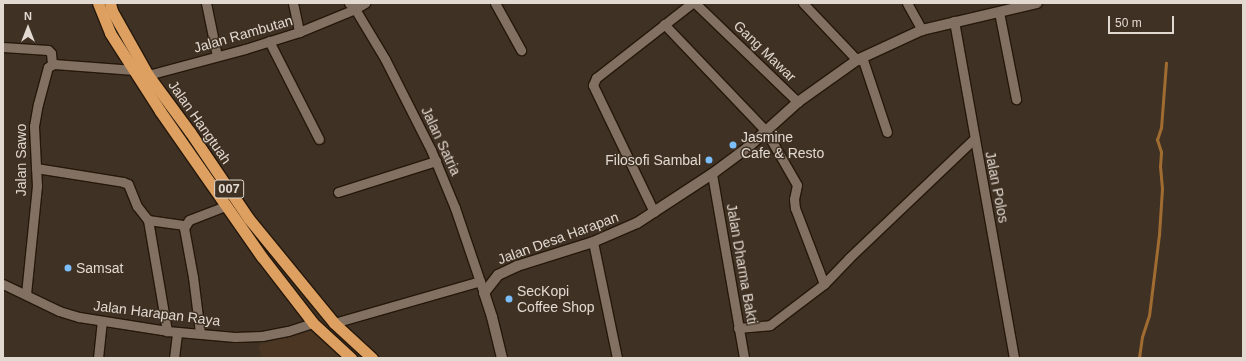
<!DOCTYPE html>
<html>
<head>
<meta charset="utf-8">
<style>
	body { margin:0 }
	#map { position:relative; width:1246px; height:361px; overflow:hidden; background:#3f3123; font-family:Helvetica,sans-serif }
	div>[style] { position:absolute }
	[style*='--x'] { left:calc(var(--x)*1px); top:calc(var(--y)*1px); width:calc(var(--w)*1px); rotate:calc(var(--a)*1deg) }
	.built>* { inset:0; background:#4a3623 }
	.stream>* { height:2.5px; margin:-1.25px; padding:0 1.25px; transform-origin:1.25px; border-radius:1.25px; background:#a16c31 }
	.roads { filter:drop-shadow(1px 0 #25180b) drop-shadow(-1px 0 #25180b) drop-shadow(0 1px #25180b) drop-shadow(0 -1px #25180b) }
	.minor>* { height:9px; margin:-4.5px; padding:0 4.5px; transform-origin:4.5px; border-radius:4.5px; background:#827162 }
	.tertiary>* { height:10px; margin:-5px; padding:0 5px; transform-origin:5px; border-radius:5px; background:#827162 }
	.trunk>* { height:11px; margin:-5.5px; padding:0 5.5px; transform-origin:5.5px; border-radius:5.5px; background:#dda060 }
	.dots>* { width:11px; height:11px; translate:-50% -50%; box-sizing:border-box; border:2px solid #3f3123; border-radius:50% }
	span { translate:-50% -50%; white-space:nowrap; text-align:center; line-height:1.15; -webkit-text-stroke:3px #3f3123; paint-order:stroke }
	.shield-label span { padding:1px 3px; background:#3f3123; border:1px solid; border-radius:3px; -webkit-text-stroke-width:0 }
	.shield-label { font-size:13px; color:#e2d9d0; font-weight:700 }
	.street-label { font-size:14px; color:#e2d9d0 }
	.poi-label { font-size:14px; color:#e2d9d0 }
	.left { translate:0 -50%; text-align:left }
	.right { translate:-100% -50%; text-align:right }
	.frame { position:absolute; inset:0; border:4px solid #e2d9d0; pointer-events:none }
	.north { position:absolute; left:8px; top:8px; width:40px; height:40px; -webkit-text-stroke:3px #3f3123; paint-order:stroke; rotate:0deg; font-size:11px; font-weight:700; line-height:16px; text-align:center; color:#e2d9d0 }
	.north::after { content:''; display:block; margin:auto; width:14px; height:18px; background:#e2d9d0; clip-path:polygon(50% 0,100% 100%,50% 72%,0 100%) }
	.scale { position:absolute; left:1108px; top:16px; width:66px; height:18px; box-sizing:border-box; border:2px solid #e2d9d0; border-top:0; padding-left:5px; font-size:12px; line-height:14px; white-space:nowrap; color:#e2d9d0; -webkit-text-stroke:3px #3f3123; paint-order:stroke }
</style>
</head>
<body>
<div id="map">
	<div class="built">
		<i style="clip-path:polygon(314px 328px,348px 358px,262px 358px,258px 345px)"></i>
	</div>
	<div class="stream">
		<i style="--x:1139;--y:358;--w:21;--a:-82"></i>
		<i style="--x:1142;--y:337;--w:22;--a:-72"></i>
		<i style="--x:1149;--y:316;--w:82;--a:-83"></i>
		<i style="--x:1159;--y:235;--w:46;--a:-86.3"></i>
		<i style="--x:1162;--y:189;--w:22;--a:-95"></i>
		<i style="--x:1160;--y:167;--w:15;--a:-86"></i>
		<i style="--x:1161;--y:152;--w:13;--a:-108"></i>
		<i style="--x:1157;--y:140;--w:13;--a:-72"></i>
		<i style="--x:1161;--y:128;--w:65;--a:-85.6"></i>
	</div>
	<div class="roads">
		<div class="minor">
			<i style="--x:206;--y:3;--w:54;--a:78.3"></i>
			<i style="--x:293;--y:3;--w:30;--a:78"></i>
			<i style="--x:349;--y:3;--w:8;--a:45"></i>
			<i style="--x:355;--y:9;--w:58;--a:59"></i>
			<i style="--x:385;--y:59;--w:102;--a:63.2"></i>
			<i style="--x:431;--y:150;--w:63;--a:67.5"></i>
			<i style="--x:455;--y:208;--w:90;--a:71.2"></i>
			<i style="--x:495;--y:3;--w:54;--a:61"></i>
			<i style="--x:695;--y:3;--w:143;--a:43.9"></i>
			<i style="--x:803;--y:3;--w:79;--a:46.5"></i>
			<i style="--x:907;--y:3;--w:31;--a:61"></i>
			<i style="--x:999;--y:12;--w:89;--a:78.9"></i>
			<i style="--x:954;--y:21;--w:342;--a:79.9"></i>
			<i style="--x:664;--y:24;--w:148;--a:46.4"></i>
			<i style="--x:766;--y:131;--w:62;--a:60.1"></i>
			<i style="--x:797;--y:185;--w:14;--a:102"></i>
			<i style="--x:794;--y:199;--w:9;--a:84"></i>
			<i style="--x:795;--y:208;--w:81;--a:69.1"></i>
			<i style="--x:269;--y:41;--w:110;--a:63"></i>
			<i style="--x:3;--y:47;--w:45;--a:3.8"></i>
			<i style="--x:48;--y:50;--w:4;--a:45"></i>
			<i style="--x:51;--y:53;--w:12;--a:85"></i>
			<i style="--x:862;--y:57;--w:79;--a:71.6"></i>
			<i style="--x:148;--y:75;--w:100;--a:-15"></i>
			<i style="--x:245;--y:49;--w:57;--a:-17.5"></i>
			<i style="--x:299;--y:32;--w:61;--a:-22.3"></i>
			<i style="--x:355;--y:9;--w:12;--a:-31"></i>
			<i style="--x:36;--y:168;--w:88;--a:9.1"></i>
			<i style="--x:123;--y:182;--w:5;--a:22"></i>
			<i style="--x:128;--y:184;--w:24;--a:68"></i>
			<i style="--x:137;--y:206;--w:18;--a:52"></i>
			<i style="--x:148;--y:220;--w:37;--a:8"></i>
			<i style="--x:712;--y:174;--w:187;--a:80.1"></i>
			<i style="--x:338;--y:192;--w:103;--a:-17.6"></i>
			<i style="--x:654;--y:212;--w:141;--a:-115.7"></i>
			<i style="--x:593;--y:85;--w:8;--a:-67"></i>
			<i style="--x:596;--y:78;--w:122;--a:-38"></i>
			<i style="--x:148;--y:220;--w:113;--a:80.3"></i>
			<i style="--x:593;--y:242;--w:118;--a:78.3"></i>
			<i style="--x:3;--y:284;--w:62;--a:25.7"></i>
			<i style="--x:59;--y:311;--w:21;--a:17"></i>
			<i style="--x:79;--y:317;--w:89;--a:9"></i>
			<i style="--x:167;--y:331;--w:68;--a:5"></i>
			<i style="--x:235;--y:337;--w:27;--a:-2"></i>
			<i style="--x:262;--y:336;--w:26;--a:-11"></i>
			<i style="--x:288;--y:331;--w:26;--a:-18"></i>
			<i style="--x:26;--y:294;--w:109;--a:-84.2"></i>
			<i style="--x:37;--y:186;--w:60;--a:-92.9"></i>
			<i style="--x:34;--y:126;--w:22;--a:-80"></i>
			<i style="--x:38;--y:104;--w:38;--a:-75"></i>
			<i style="--x:48;--y:67;--w:7;--a:-27"></i>
			<i style="--x:54;--y:64;--w:80;--a:4.3"></i>
			<i style="--x:334;--y:323;--w:152;--a:-16"></i>
			<i style="--x:738;--y:328;--w:32;--a:-5"></i>
			<i style="--x:770;--y:325;--w:68;--a:-37.2"></i>
			<i style="--x:824;--y:284;--w:36;--a:-46"></i>
			<i style="--x:849;--y:258;--w:173;--a:-43.6"></i>
			<i style="--x:200;--y:333;--w:56;--a:-97.1"></i>
			<i style="--x:193;--y:277;--w:50;--a:-100.4"></i>
			<i style="--x:184;--y:228;--w:9;--a:-58"></i>
			<i style="--x:189;--y:220;--w:40;--a:-21"></i>
			<i style="--x:98;--y:358;--w:36;--a:-84"></i>
			<i style="--x:174;--y:358;--w:26;--a:-83"></i>
		</div>
		<div class="tertiary">
			<i style="--x:502;--y:358;--w:42;--a:-103.7"></i>
			<i style="--x:492;--y:317;--w:25;--a:-108"></i>
			<i style="--x:484;--y:293;--w:23;--a:-52"></i>
			<i style="--x:498;--y:275;--w:21;--a:-25"></i>
			<i style="--x:517;--y:266;--w:80;--a:-17.5"></i>
			<i style="--x:593;--y:242;--w:48;--a:-23.4"></i>
			<i style="--x:637;--y:223;--w:90;--a:-33.2"></i>
			<i style="--x:712;--y:174;--w:44;--a:-36.6"></i>
			<i style="--x:747;--y:148;--w:69;--a:-42"></i>
			<i style="--x:798;--y:102;--w:72;--a:-35.4"></i>
			<i style="--x:857;--y:60;--w:72;--a:-24.8"></i>
			<i style="--x:922;--y:30;--w:118;--a:-13.2"></i>
		</div>
		<div class="trunk">
			<i style="--x:98;--y:3;--w:32;--a:68"></i>
			<i style="--x:110;--y:33;--w:93;--a:57.3"></i>
			<i style="--x:160;--y:111;--w:178;--a:55.1"></i>
			<i style="--x:262;--y:257;--w:83;--a:52.3"></i>
			<i style="--x:313;--y:323;--w:52;--a:42.6"></i>
			<i style="--x:110;--y:3;--w:8;--a:76"></i>
			<i style="--x:112;--y:11;--w:73;--a:60.6"></i>
			<i style="--x:148;--y:75;--w:71;--a:53.6"></i>
			<i style="--x:190;--y:132;--w:105;--a:55.9"></i>
			<i style="--x:249;--y:219;--w:134;--a:50.7"></i>
			<i style="--x:334;--y:323;--w:52;--a:42.6"></i>
		</div>
	</div>
	<div class="dots">
		<i style="left:733px;top:145px;background:#7bbef9"></i>
		<i style="left:709px;top:160px;background:#7bbef9"></i>
		<i style="left:68px;top:268px;background:#7bbef9"></i>
		<i style="left:509px;top:299px;background:#7bbef9"></i>
	</div>
	<div class="shield-label">
		<span style="left:229px;top:189px">007</span>
	</div>
	<div class="street-label">
		<span style="left:243px;top:34px;rotate:-16deg">Jalan Rambutan</span>
		<span style="left:765px;top:51px;rotate:44deg">Gang Mawar</span>
		<span style="left:200px;top:122px;rotate:55deg">Jalan Hangtuah</span>
		<span style="left:441px;top:141px;rotate:65deg">Jalan Satria</span>
		<span style="left:21px;top:160px;rotate:-90deg">Jalan Sawo</span>
		<span style="left:997px;top:187px;rotate:79deg">Jalan Polos</span>
		<span style="left:558px;top:238px;rotate:-20deg">Jalan Desa Harapan</span>
		<span style="left:742px;top:264px;rotate:80deg">Jalan Dharma Bakti</span>
		<span style="left:157px;top:313px;rotate:7deg">Jalan Harapan Raya</span>
	</div>
	<div class="poi-label">
		<span class="left" style="left:741px;top:145px">Jasmine<br>Cafe &amp; Resto</span>
		<span class="right" style="left:701px;top:160px">Filosofi Sambal</span>
		<span class="left" style="left:76px;top:268px">Samsat</span>
		<span class="left" style="left:517px;top:299px">SecKopi<br>Coffee Shop</span>
	</div>
	<div class="frame"></div>
	<div class="north">N</div>
	<div class="scale">50 m</div>
</div>
</body>
</html>
